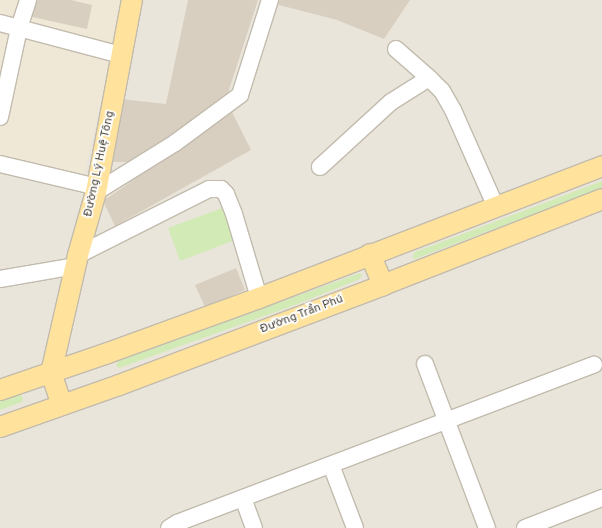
<!DOCTYPE html>
<html>
<head>
<meta charset="utf-8">
<style>
	body { margin:0 }
	#map { position:relative; width:602px; height:528px; overflow:hidden; background:#f6f3ec; font-family:Overpass,sans-serif }
	div>[style] { position:absolute }
	[style*='--x'] { left:calc(var(--x)*1px); top:calc(var(--y)*1px); width:calc(var(--w)*1px); rotate:calc(var(--a)*1deg) }
	.residential>* { inset:0; background:#eae5da }
	.education>* { inset:0; background:#efe8d6 }
	.green>* { inset:0; background:#d2eab5 }
	.building>* { inset:0; background:#d8cfc1 }
	.roads { filter:drop-shadow(1px 0 #c2bbae) drop-shadow(-1px 0 #c2bbae) drop-shadow(0 1px #c2bbae) drop-shadow(0 -1px #c2bbae) }
	.minor>* { height:16px; margin:-8px; padding:0 8px; transform-origin:8px; border-radius:8px; background:#fff }
	.major>* { height:20px; margin:-10px; padding:0 10px; transform-origin:10px; border-radius:10px; background:#ffe39c }
	span { translate:-50% -50%; white-space:nowrap; text-align:center; line-height:1.15; -webkit-text-stroke:3.5px #fff; paint-order:stroke }
	.street-label { font-size:12px; color:#4b4439 }
</style>
</head>
<body>
<div id="map">
	<div class="residential">
		<i style="clip-path:polygon(0 0,602px 0,602px 528px,0 528px)"></i>
	</div>
	<div class="education">
		<i style="clip-path:polygon(0 0,124px 0,83px 179px,6px 158px,0 179px)"></i>
	</div>
	<div class="green">
		<i style="clip-path:polygon(602px 181px,602px 188px,415px 259px,412px 257px,415px 252px)"></i>
		<i style="clip-path:polygon(222px 208px,235px 240px,180px 261px,168px 228px)"></i>
		<i style="clip-path:polygon(360px 273px,362px 274px,360px 279px,295px 305px,122px 367px,119px 368px,116px 365px,118px 361px)"></i>
		<i style="clip-path:polygon(19px 394px,23px 397px,22px 402px,0 410px,0 401px)"></i>
	</div>
	<div class="building">
		<i style="clip-path:polygon(32px 0,71px 0,92px 5px,87px 29px,28px 16px)"></i>
		<i style="clip-path:polygon(188px 0,258px 0,227px 96px,185px 127px,130px 162px,107px 162px,121px 99px,166px 104px)"></i>
		<i style="clip-path:polygon(276px 0,410px 0,384px 39px,337px 20px,275px 4px)"></i>
		<i style="clip-path:polygon(232px 112px,251px 150px,115px 226px,103px 201px)"></i>
		<i style="clip-path:polygon(236px 268px,245px 290px,205px 307px,195px 285px)"></i>
	</div>
	<div class="roads">
		<div class="minor">
			<i style="--x:0;--y:23;--w:125;--a:14.8"></i>
			<i style="--x:396;--y:49;--w:44;--a:41.3"></i>
			<i style="--x:0;--y:117;--w:91;--a:-77.9"></i>
			<i style="--x:19;--y:28;--w:29;--a:-72"></i>
			<i style="--x:0;--y:164;--w:100;--a:13.3"></i>
			<i style="--x:320;--y:167;--w:96;--a:-42.5"></i>
			<i style="--x:391;--y:102;--w:45;--a:-32.3"></i>
			<i style="--x:429;--y:78;--w:18;--a:45"></i>
			<i style="--x:442;--y:91;--w:22;--a:60"></i>
			<i style="--x:453;--y:110;--w:106;--a:66.1"></i>
			<i style="--x:96;--y:192;--w:93;--a:-31.8"></i>
			<i style="--x:175;--y:143;--w:81;--a:-36.4"></i>
			<i style="--x:240;--y:95;--w:100;--a:-72.5"></i>
			<i style="--x:78;--y:255;--w:147;--a:-26.7"></i>
			<i style="--x:209;--y:189;--w:12;--a:0"></i>
			<i style="--x:221;--y:189;--w:7;--a:45"></i>
			<i style="--x:226;--y:194;--w:22;--a:68"></i>
			<i style="--x:234;--y:214;--w:88;--a:73.4"></i>
			<i style="--x:0;--y:279;--w:76;--a:-9.8"></i>
			<i style="--x:425;--y:364;--w:175;--a:69.3"></i>
			<i style="--x:331;--y:465;--w:67;--a:69.1"></i>
			<i style="--x:243;--y:498;--w:32;--a:70"></i>
			<i style="--x:169;--y:528;--w:9;--a:-32"></i>
			<i style="--x:177;--y:523;--w:446;--a:-20.8"></i>
			<i style="--x:525;--y:528;--w:83;--a:-21.3"></i>
		</div>
		<div class="major">
			<i style="--x:370;--y:254;--w:34;--a:67"></i>
			<i style="--x:0;--y:390;--w:114;--a:-18.9"></i>
			<i style="--x:108;--y:353;--w:161;--a:-20"></i>
			<i style="--x:259;--y:298;--w:368;--a:-21"></i>
			<i style="--x:62;--y:405;--w:34;--a:-109"></i>
			<i style="--x:51;--y:373;--w:121;--a:-77.1"></i>
			<i style="--x:78;--y:255;--w:66;--a:-74.1"></i>
			<i style="--x:96;--y:192;--w:195;--a:-79.4"></i>
			<i style="--x:0;--y:427;--w:126;--a:-19.4"></i>
			<i style="--x:119;--y:385;--w:282;--a:-20.7"></i>
			<i style="--x:383;--y:285;--w:235;--a:-21.4"></i>
		</div>
	</div>
	<div class="street-label">
		<span style="left:100px;top:164px;rotate:-78deg">Đường Lý Huệ Tông</span>
		<span style="left:302px;top:315px;rotate:-21deg">Đường Trần Phú</span>
	</div>
</div>
</body>
</html>
